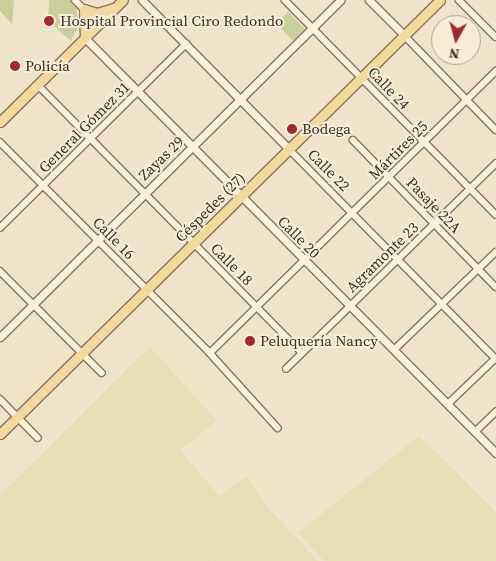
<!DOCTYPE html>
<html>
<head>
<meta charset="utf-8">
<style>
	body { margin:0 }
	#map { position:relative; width:496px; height:561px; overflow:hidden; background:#f0e4c8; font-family:"Source Serif 4",serif }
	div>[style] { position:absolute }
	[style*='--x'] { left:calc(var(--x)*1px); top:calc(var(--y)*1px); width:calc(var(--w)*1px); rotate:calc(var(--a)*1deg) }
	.farmland>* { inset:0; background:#e6deb5 }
	.green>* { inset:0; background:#c9cf9b }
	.roads { filter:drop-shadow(1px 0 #8d765c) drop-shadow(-1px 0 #8d765c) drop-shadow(0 1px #8d765c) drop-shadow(0 -1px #8d765c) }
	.minor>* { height:5.5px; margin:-2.75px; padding:0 2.75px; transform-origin:2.75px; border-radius:2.75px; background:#faf1dc }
	.tertiary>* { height:7px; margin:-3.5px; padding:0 3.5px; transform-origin:3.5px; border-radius:3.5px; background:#faf1dc }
	.primary>* { height:9px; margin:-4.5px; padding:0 4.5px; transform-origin:4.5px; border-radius:4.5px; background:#f3d9a0 }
	.dots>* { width:14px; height:14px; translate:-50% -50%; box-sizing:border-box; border:2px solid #f7eed8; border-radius:50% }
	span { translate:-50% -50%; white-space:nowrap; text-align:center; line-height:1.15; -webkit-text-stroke:4px #f7eed8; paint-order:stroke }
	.poi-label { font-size:15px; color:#3d2e20 }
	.left { translate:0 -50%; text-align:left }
	.street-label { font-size:15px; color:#3d2e20 }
	.north { position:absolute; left:431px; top:15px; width:50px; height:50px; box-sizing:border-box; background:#f7eed8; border:1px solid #ada18e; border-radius:50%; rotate:187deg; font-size:14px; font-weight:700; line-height:20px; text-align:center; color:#3d2e20 }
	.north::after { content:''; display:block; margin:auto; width:18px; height:22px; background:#9e2a2b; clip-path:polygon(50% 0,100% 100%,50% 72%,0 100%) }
</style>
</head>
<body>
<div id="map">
	<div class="farmland">
		<i style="clip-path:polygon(150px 347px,217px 421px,180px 450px,219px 496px,246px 476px,270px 510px,210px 561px,0 561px,0 495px)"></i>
		<i style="clip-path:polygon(419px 436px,496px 512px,496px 561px,324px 561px,298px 533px)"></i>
		<i style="clip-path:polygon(270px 510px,318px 561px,211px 561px)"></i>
	</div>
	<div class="green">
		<i style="clip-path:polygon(0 0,14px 0,12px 24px,0 11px)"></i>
		<i style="clip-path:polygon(49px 0,69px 0,76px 7px,79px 25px,71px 41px,48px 21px)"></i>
		<i style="clip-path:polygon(288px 12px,305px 29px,293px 41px,276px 23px)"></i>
	</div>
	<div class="roads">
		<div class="minor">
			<i style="--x:75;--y:0;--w:34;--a:45"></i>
			<i style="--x:285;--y:0;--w:301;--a:45.5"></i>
			<i style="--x:459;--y:0;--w:52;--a:45"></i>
			<i style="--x:404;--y:35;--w:132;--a:45.9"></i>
			<i style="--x:38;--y:85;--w:376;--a:45.4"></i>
			<i style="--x:353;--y:140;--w:205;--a:45.8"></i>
			<i style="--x:0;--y:142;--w:298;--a:45.1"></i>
			<i style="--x:210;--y:353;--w:101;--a:47.8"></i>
			<i style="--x:289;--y:149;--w:295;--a:45.4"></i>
			<i style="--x:0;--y:228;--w:262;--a:-44.7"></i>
			<i style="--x:0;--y:271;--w:144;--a:45"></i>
			<i style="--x:394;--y:350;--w:141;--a:-43.9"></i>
			<i style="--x:210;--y:353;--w:402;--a:-44.6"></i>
			<i style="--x:286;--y:369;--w:294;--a:-44.4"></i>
			<i style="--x:0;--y:399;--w:54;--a:45.7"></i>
			<i style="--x:448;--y:404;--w:66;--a:-43.8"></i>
			<i style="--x:475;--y:432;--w:29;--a:-44"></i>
		</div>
		<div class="tertiary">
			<i style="--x:142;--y:0;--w:209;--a:45.4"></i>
			<i style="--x:369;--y:0;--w:49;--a:45"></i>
			<i style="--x:85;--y:38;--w:584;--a:45.28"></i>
			<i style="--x:0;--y:337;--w:479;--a:-44.7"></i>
		</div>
		<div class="primary">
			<i style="--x:85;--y:38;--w:29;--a:-92"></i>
			<i style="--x:84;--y:9;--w:14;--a:17"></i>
			<i style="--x:97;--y:13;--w:17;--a:-17"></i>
			<i style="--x:0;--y:122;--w:173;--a:-44.8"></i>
			<i style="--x:0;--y:434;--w:618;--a:-44.61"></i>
		</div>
	</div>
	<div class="dots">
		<i style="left:49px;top:21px;background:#9e2a2b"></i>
		<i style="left:15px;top:66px;background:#9e2a2b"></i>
		<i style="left:292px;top:129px;background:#9e2a2b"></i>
		<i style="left:250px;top:341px;background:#9e2a2b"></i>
	</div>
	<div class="poi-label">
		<span class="left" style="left:60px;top:21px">Hospital Provincial Ciro Redondo</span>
		<span class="left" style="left:25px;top:66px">Policía</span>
		<span class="left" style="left:302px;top:129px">Bodega</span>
		<span class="left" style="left:260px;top:341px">Peluquería Nancy</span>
	</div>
	<div class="street-label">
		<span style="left:389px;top:88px;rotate:46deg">Calle 24</span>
		<span style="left:84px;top:127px;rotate:-45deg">General Gómez 31</span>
		<span style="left:398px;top:150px;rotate:-45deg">Mártires 25</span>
		<span style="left:161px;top:158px;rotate:-44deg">Zayas 29</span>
		<span style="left:329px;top:170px;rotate:45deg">Calle 22</span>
		<span style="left:434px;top:205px;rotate:46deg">Pasaje 22A</span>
		<span style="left:210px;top:207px;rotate:-45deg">Céspedes (27)</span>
		<span style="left:299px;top:237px;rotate:45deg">Calle 20</span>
		<span style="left:114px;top:238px;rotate:45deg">Calle 16</span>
		<span style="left:382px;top:257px;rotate:-44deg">Agramonte 23</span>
		<span style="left:232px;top:264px;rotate:45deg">Calle 18</span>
	</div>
	<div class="north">N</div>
</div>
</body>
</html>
